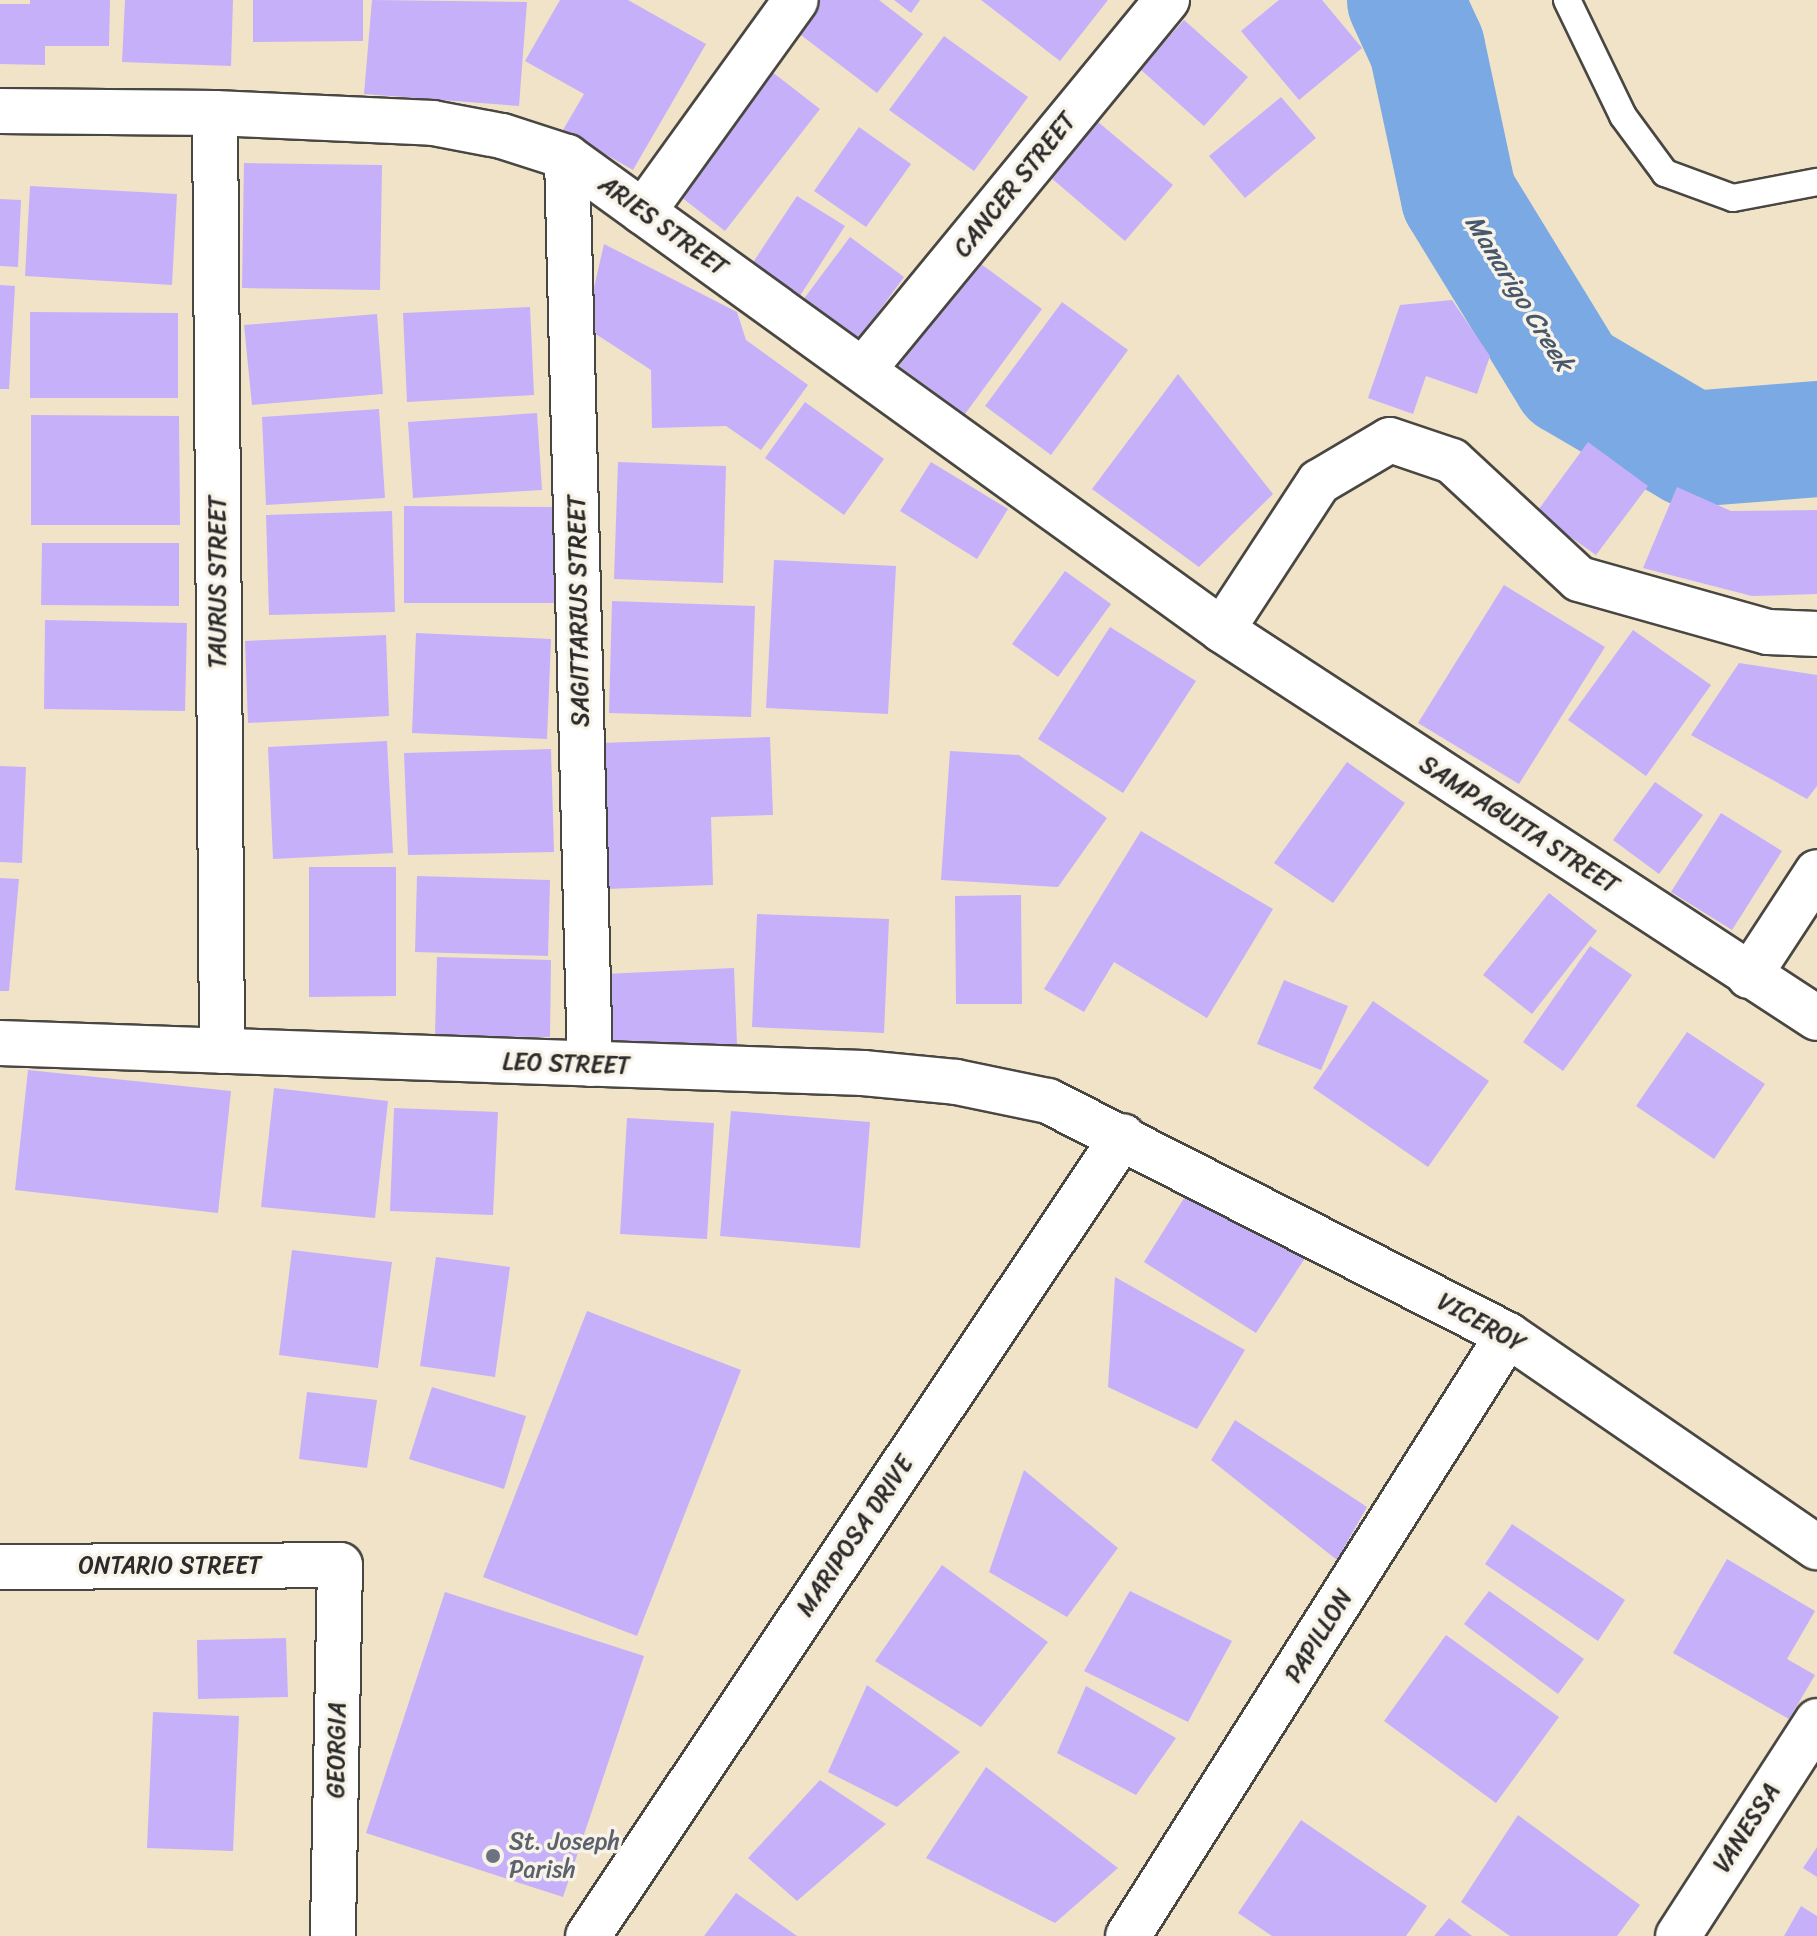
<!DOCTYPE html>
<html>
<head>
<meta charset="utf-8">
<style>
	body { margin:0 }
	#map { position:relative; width:1817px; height:1936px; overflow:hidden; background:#f1e3c7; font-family:Sriracha,sans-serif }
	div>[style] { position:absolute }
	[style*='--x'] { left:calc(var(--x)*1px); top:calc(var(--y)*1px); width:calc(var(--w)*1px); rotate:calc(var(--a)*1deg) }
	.river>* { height:116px; margin:-58px; padding:0 58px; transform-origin:58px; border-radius:58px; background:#7aa9e4 }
	.building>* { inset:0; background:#c6b0fa }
	.roads { filter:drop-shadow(2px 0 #494742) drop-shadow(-2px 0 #494742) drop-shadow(0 2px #494742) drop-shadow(0 -2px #494742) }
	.service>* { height:26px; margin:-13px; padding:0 13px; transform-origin:13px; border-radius:13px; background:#fff }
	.minor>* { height:44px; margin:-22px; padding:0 22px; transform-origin:22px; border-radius:22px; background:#fff }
	.dots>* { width:22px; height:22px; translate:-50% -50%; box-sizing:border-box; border:4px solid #f7f3e8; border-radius:50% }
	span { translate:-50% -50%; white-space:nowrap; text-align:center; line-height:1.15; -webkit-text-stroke:7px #f7f3e8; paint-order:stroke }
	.street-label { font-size:24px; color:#2b2b2b }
	.worship-label { font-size:24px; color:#5b616d }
	.left { translate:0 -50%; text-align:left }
	.water-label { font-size:26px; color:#47576c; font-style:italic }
</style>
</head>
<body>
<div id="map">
	<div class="river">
		<i style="--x:1405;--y:0;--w:53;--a:65.4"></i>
		<i style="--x:1427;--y:48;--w:152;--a:77.9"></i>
		<i style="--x:1459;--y:197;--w:212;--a:58.5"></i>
		<i style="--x:1570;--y:378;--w:140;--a:30.4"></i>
		<i style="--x:1691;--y:449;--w:126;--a:-4.5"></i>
	</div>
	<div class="building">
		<i style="clip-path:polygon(30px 0,110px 0,109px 46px,45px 46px,45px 65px,0 64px,0 4px,30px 4px)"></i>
		<i style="clip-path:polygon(125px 0,233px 0,231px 66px,122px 62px)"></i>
		<i style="clip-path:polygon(253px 0,363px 0,363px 41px,253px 42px)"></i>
		<i style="clip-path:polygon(372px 0,527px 2px,519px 106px,364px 94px)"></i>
		<i style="clip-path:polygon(560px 0,628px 0,706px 44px,633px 170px,563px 130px,584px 94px,525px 61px)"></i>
		<i style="clip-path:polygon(815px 0,879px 0,923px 34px,877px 93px,793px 29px)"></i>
		<i style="clip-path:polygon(894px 0,920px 0,911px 13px)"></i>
		<i style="clip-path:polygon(981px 0,1108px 0,1060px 61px)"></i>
		<i style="clip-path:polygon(1279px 0,1322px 0,1362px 48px,1299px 100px,1241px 31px)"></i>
		<i style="clip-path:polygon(1184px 20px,1248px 77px,1204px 126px,1140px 69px)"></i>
		<i style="clip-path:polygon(944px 36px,1028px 97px,974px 171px,889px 110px)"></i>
		<i style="clip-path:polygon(767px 68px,820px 109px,725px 231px,672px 190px)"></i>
		<i style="clip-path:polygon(1281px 97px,1316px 138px,1245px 198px,1209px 156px)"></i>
		<i style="clip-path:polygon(1091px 116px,1173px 185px,1125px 241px,1043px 171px)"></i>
		<i style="clip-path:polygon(859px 127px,911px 164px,866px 227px,814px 191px)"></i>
		<i style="clip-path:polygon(244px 163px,382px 165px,380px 290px,242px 288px)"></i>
		<i style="clip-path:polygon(30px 186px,177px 194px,172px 285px,25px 276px)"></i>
		<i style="clip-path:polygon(797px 196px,845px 226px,796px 302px,748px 270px)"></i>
		<i style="clip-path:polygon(0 199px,21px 200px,18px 267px,0 266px)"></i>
		<i style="clip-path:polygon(850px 237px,904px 277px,852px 348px,797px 308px)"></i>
		<i style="clip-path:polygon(604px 244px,737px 312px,746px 340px,808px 385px,761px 450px,726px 426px,652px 428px,651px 370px,585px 327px)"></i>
		<i style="clip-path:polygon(977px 261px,1042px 309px,965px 414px,899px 366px)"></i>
		<i style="clip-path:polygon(0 285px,15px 286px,9px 389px,0 389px)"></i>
		<i style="clip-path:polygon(1452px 300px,1490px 356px,1477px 394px,1426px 376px,1413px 414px,1368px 398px,1400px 305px)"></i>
		<i style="clip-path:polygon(1062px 302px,1128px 350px,1051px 455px,985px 406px)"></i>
		<i style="clip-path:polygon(530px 307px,534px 395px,407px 402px,403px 313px)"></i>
		<i style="clip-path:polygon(30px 312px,178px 313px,178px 398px,30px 398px)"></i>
		<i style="clip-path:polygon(377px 314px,383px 394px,252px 405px,244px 325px)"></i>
		<i style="clip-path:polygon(1178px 374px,1273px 494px,1199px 567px,1092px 489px)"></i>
		<i style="clip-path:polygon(805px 402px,884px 459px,844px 515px,765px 458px)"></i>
		<i style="clip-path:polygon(379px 409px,385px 498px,266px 505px,262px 417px)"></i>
		<i style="clip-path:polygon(537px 413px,542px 490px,413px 498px,408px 422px)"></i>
		<i style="clip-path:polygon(31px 415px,179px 416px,180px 525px,31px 525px)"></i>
		<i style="clip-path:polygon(1588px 442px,1648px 486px,1596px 555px,1536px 513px)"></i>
		<i style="clip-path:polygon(618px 462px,726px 466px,723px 583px,614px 579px)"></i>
		<i style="clip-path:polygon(931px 462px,1008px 509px,977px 559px,900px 511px)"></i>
		<i style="clip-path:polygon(1677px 487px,1731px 511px,1817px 510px,1817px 594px,1752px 596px,1643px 568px)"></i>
		<i style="clip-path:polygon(404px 506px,556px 507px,555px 603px,404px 603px)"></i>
		<i style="clip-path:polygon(392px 511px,395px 612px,269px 615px,266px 515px)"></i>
		<i style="clip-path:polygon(42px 543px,179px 543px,179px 606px,41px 605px)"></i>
		<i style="clip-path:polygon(774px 560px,896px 566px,888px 714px,766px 708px)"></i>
		<i style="clip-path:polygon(1065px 571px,1111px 604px,1058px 677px,1012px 644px)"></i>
		<i style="clip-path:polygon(1504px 585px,1605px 647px,1519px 784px,1418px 723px)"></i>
		<i style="clip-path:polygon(612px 601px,755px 606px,751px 717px,609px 713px)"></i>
		<i style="clip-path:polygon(45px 620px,187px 623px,185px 711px,44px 709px)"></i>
		<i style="clip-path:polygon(1110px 627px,1196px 681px,1123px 793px,1038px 739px)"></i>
		<i style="clip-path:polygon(1633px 630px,1711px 685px,1646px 776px,1568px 720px)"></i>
		<i style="clip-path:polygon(416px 633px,551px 639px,547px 739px,412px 733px)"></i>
		<i style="clip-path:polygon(386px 635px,389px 716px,248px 723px,245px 641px)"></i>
		<i style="clip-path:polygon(1739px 663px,1817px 675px,1817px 786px,1807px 799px,1691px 735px)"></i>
		<i style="clip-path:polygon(770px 737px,773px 815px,711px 817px,713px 885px,606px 889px,601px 743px)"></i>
		<i style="clip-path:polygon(387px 741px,393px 853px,273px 859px,268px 747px)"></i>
		<i style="clip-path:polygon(551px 749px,554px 852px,408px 855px,404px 753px)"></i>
		<i style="clip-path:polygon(950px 751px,1019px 755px,1107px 818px,1058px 887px,941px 880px)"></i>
		<i style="clip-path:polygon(1347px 762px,1405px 803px,1333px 903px,1274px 863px)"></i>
		<i style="clip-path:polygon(0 766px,26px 767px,22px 863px,0 862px)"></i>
		<i style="clip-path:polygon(1655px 782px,1703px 815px,1659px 874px,1613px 840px)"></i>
		<i style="clip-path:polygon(1721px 813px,1782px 851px,1732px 930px,1671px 892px)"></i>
		<i style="clip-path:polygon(1141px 831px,1273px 909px,1207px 1018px,1114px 962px,1084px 1012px,1044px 989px)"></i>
		<i style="clip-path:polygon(309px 867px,396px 867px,396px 996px,309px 997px)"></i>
		<i style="clip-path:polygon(417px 876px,550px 880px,548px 956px,415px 952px)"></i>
		<i style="clip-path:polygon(0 878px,19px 879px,9px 991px,0 991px)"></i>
		<i style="clip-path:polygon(1549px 893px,1597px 931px,1532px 1014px,1483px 975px)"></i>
		<i style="clip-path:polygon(1021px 895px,1022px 1004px,956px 1004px,955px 896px)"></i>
		<i style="clip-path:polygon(757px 914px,889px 919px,884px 1033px,752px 1027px)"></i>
		<i style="clip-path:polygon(1590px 946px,1632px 975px,1563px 1071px,1523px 1042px)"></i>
		<i style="clip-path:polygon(437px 957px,551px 960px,550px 1037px,435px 1036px)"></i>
		<i style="clip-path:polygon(734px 968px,737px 1044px,608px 1050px,604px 974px)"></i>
		<i style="clip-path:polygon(1284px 980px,1348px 1006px,1321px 1070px,1257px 1044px)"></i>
		<i style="clip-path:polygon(1373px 1001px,1489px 1081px,1428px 1167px,1313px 1088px)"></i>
		<i style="clip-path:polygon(1687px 1032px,1765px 1084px,1714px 1159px,1636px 1106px)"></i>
		<i style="clip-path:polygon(28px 1070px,231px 1091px,218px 1213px,15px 1190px)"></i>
		<i style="clip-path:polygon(274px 1088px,388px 1101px,375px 1218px,261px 1207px)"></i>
		<i style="clip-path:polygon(394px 1108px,498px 1112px,493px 1215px,390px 1211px)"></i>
		<i style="clip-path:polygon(731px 1111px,870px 1122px,860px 1248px,720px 1236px)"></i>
		<i style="clip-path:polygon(627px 1118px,714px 1123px,707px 1239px,620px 1234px)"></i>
		<i style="clip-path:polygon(1196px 1179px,1309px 1252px,1256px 1333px,1144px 1262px)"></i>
		<i style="clip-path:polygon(292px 1250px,392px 1262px,378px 1368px,279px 1355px)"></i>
		<i style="clip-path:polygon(436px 1257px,510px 1267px,495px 1377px,420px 1366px)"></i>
		<i style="clip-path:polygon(1115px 1277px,1245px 1350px,1197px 1429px,1108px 1387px)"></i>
		<i style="clip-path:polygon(587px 1311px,741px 1370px,637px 1636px,483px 1577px)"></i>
		<i style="clip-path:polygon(432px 1387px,526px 1416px,504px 1489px,409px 1459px)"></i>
		<i style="clip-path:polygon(307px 1392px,377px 1400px,367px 1468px,299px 1459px)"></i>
		<i style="clip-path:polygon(1235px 1420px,1367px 1507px,1337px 1560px,1211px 1460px)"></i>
		<i style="clip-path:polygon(1024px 1470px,1118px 1548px,1067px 1617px,989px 1572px)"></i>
		<i style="clip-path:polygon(1512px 1524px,1625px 1600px,1598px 1641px,1485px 1564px)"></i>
		<i style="clip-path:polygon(1727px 1559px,1815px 1611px,1787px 1659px,1815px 1675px,1789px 1719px,1673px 1653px)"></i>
		<i style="clip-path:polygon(942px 1565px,1048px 1642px,981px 1727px,875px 1661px)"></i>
		<i style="clip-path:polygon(1130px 1591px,1232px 1641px,1188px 1722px,1084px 1671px)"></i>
		<i style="clip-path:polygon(1489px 1591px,1584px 1659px,1558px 1694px,1464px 1624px)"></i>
		<i style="clip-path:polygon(445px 1592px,644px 1656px,563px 1897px,366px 1833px)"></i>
		<i style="clip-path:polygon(1446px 1635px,1559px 1717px,1496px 1803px,1384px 1721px)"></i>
		<i style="clip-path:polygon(286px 1638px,288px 1697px,198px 1699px,197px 1640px)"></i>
		<i style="clip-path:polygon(867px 1685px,960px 1752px,897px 1807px,828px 1772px)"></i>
		<i style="clip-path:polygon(1086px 1686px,1176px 1738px,1136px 1795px,1057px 1753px)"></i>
		<i style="clip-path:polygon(153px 1712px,239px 1716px,233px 1851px,147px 1848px)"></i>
		<i style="clip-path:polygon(986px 1767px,1118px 1868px,1055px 1923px,926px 1858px)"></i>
		<i style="clip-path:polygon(820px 1780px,886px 1824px,797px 1901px,748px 1858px)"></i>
		<i style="clip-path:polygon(1518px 1815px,1640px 1905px,1617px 1936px,1510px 1936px,1461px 1902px)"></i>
		<i style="clip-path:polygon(1301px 1820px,1427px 1906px,1406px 1936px,1272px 1936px,1238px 1913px)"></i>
		<i style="clip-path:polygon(1817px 1847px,1817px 1877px,1803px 1868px)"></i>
		<i style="clip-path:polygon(736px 1893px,797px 1936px,704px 1936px)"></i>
		<i style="clip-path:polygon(1801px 1906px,1817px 1916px,1817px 1936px,1784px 1936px)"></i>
		<i style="clip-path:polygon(1449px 1918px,1472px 1936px,1434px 1936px)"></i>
	</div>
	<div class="roads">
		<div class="service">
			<i style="--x:1567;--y:0;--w:129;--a:64.2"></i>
			<i style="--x:1623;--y:116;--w:71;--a:53.6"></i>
			<i style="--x:1665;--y:173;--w:72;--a:20.2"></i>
			<i style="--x:1733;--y:198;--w:86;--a:-10.8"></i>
		</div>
		<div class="minor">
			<i style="--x:0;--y:111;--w:215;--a:0.5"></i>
			<i style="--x:215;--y:113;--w:218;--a:2.6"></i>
			<i style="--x:433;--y:123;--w:70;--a:10.7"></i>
			<i style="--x:502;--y:136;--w:68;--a:17.9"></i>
			<i style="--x:567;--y:157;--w:808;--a:35.83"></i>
			<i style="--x:1222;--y:630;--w:710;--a:33.11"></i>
			<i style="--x:215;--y:113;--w:938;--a:89.57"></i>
			<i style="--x:567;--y:157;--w:907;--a:88.55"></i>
			<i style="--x:643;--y:212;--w:261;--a:-54.2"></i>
			<i style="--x:863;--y:370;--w:479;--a:-50.6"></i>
			<i style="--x:1222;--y:630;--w:177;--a:-56.8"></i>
			<i style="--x:1319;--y:482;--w:82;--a:-30.6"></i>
			<i style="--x:1390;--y:440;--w:65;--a:18.7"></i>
			<i style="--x:1452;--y:461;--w:173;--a:42.9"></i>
			<i style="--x:1579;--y:579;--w:196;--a:15.7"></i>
			<i style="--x:1768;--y:632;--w:49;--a:2.3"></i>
			<i style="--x:1749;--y:976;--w:124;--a:-56.8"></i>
			<i style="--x:0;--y:1043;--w:864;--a:1.99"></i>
			<i style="--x:863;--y:1073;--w:93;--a:5.5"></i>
			<i style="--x:956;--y:1082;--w:94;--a:11.7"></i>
			<i style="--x:1048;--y:1101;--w:516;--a:26.96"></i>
			<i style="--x:1508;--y:1335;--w:375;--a:34.5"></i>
			<i style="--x:0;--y:1567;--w:340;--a:-0.3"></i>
			<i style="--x:340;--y:1565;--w:371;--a:91.1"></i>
			<i style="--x:588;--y:1936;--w:962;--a:-56.23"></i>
			<i style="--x:1128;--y:1936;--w:711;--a:-57.7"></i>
			<i style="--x:1678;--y:1936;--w:256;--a:-57.1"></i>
		</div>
	</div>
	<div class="dots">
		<i style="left:493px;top:1856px;background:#6b7280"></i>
	</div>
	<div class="street-label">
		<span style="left:1015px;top:185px;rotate:-51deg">CANCER STREET</span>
		<span style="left:663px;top:226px;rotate:36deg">ARIES STREET</span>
		<span style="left:218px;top:582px;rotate:-90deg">TAURUS STREET</span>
		<span style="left:579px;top:611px;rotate:-91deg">SAGITTARIUS STREET</span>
		<span style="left:1519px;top:825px;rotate:33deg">SAMPAGUITA STREET</span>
		<span style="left:566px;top:1064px;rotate:2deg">LEO STREET</span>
		<span style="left:1481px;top:1323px;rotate:29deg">VICEROY</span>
		<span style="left:855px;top:1536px;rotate:-56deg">MARIPOSA DRIVE</span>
		<span style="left:170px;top:1566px">ONTARIO STREET</span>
		<span style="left:1319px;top:1636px;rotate:-58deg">PAPILLON</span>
		<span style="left:337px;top:1750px;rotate:-89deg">GEORGIA</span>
		<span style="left:1747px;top:1828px;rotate:-57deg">VANESSA</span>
	</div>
	<div class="worship-label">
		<span class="left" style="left:509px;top:1856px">St. Joseph<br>Parish</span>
	</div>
	<div class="water-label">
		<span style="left:1519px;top:293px;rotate:58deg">Manarigo Creek</span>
	</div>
</div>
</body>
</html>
